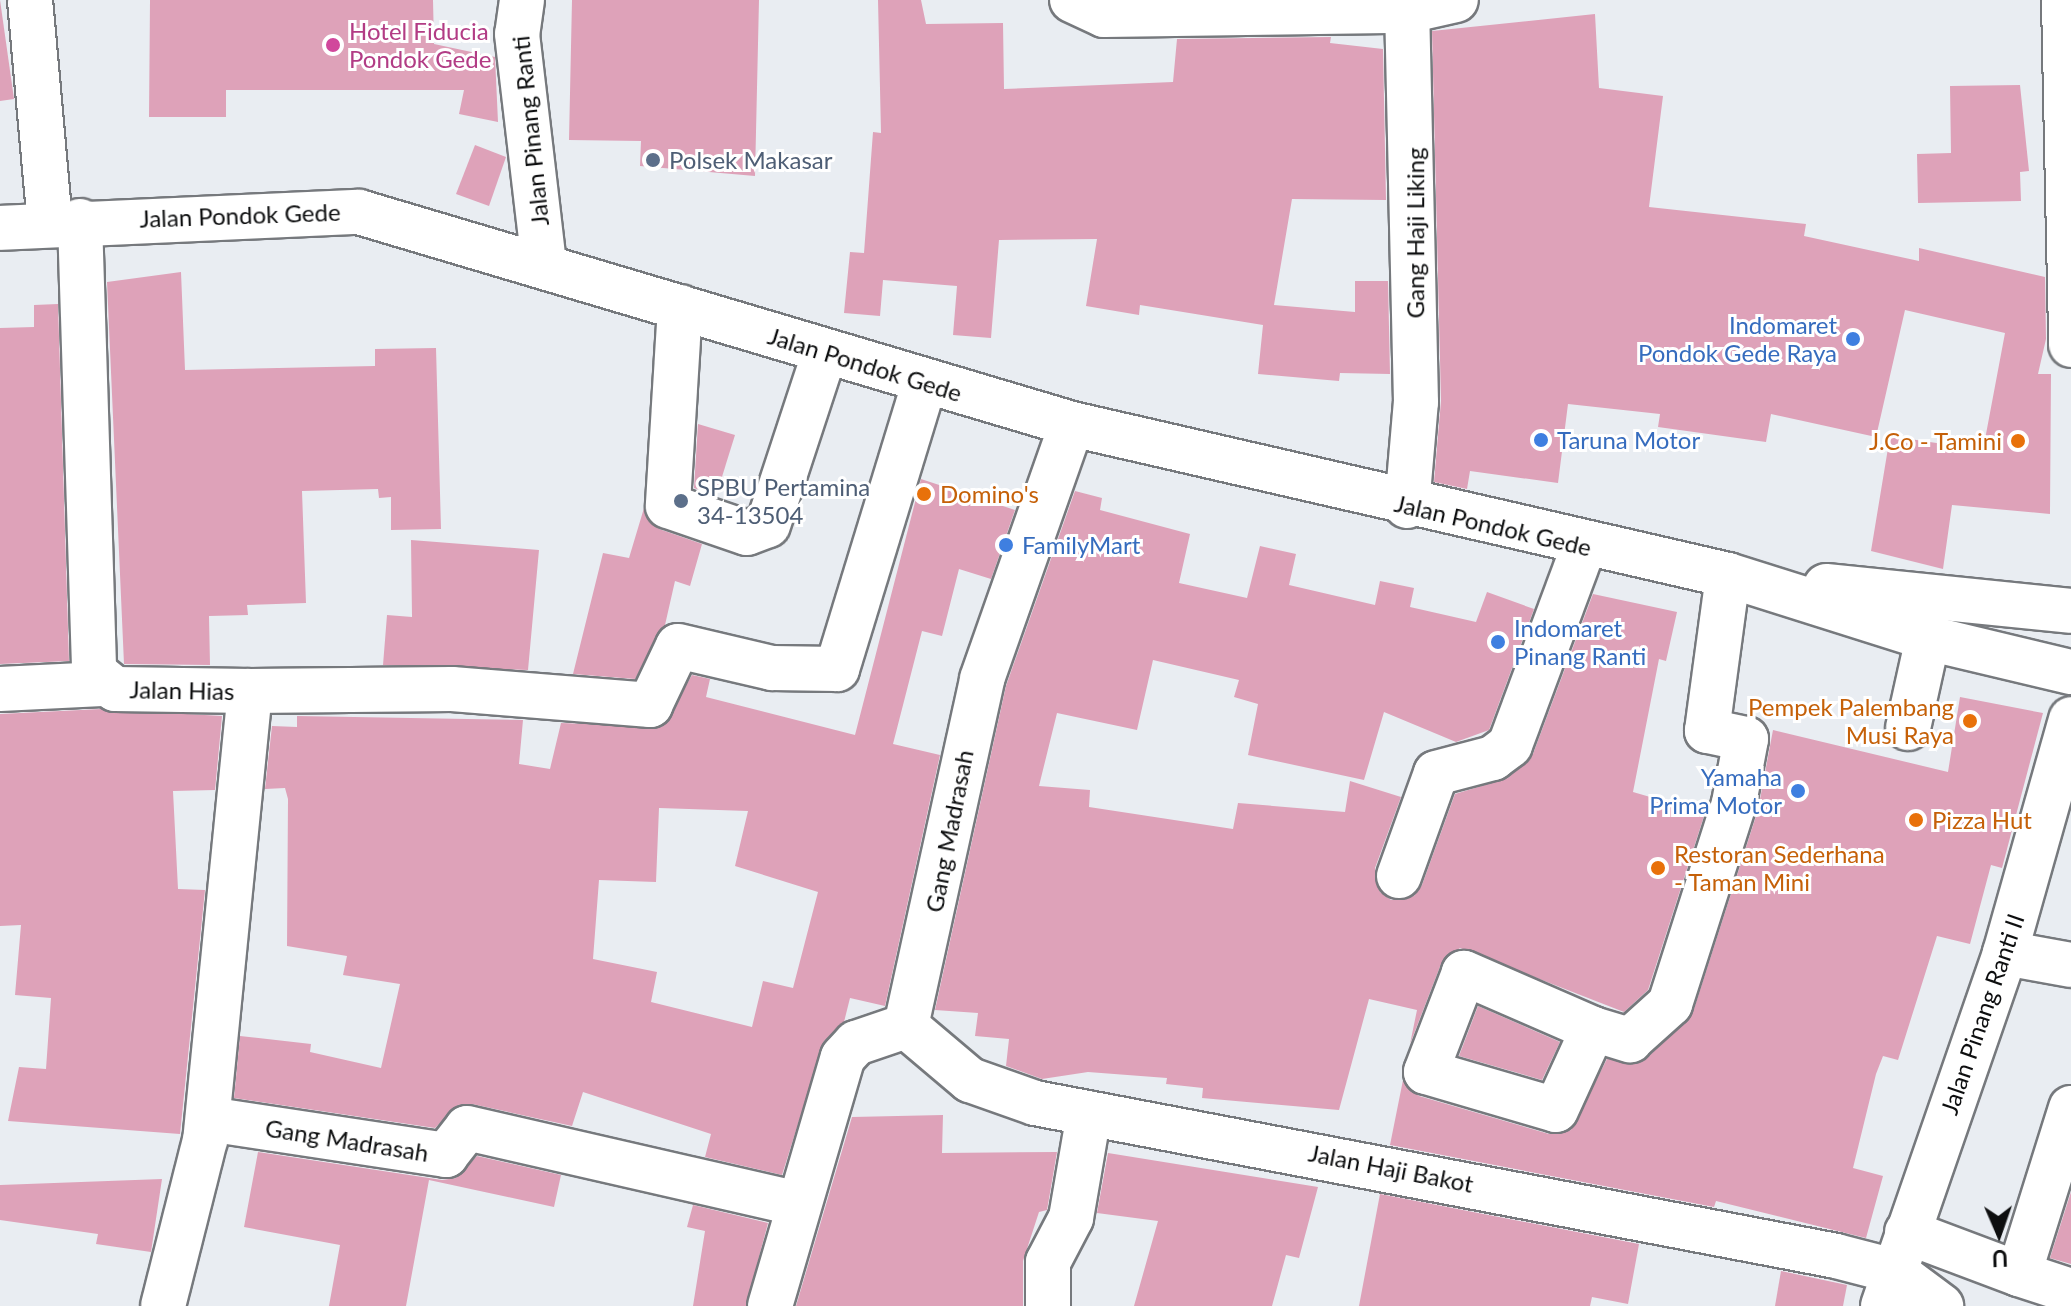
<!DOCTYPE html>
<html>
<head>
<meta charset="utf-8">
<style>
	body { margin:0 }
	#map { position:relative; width:2071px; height:1306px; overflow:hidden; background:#e9edf2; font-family:Lato,sans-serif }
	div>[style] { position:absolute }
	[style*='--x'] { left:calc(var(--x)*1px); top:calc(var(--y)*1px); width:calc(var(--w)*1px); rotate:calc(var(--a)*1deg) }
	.building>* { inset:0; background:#dea2b9 }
	.roads { filter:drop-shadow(2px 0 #76797d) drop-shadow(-2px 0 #76797d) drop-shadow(0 2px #76797d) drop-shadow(0 -2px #76797d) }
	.minor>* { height:44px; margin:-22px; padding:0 22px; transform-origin:22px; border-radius:22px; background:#fff }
	.major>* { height:44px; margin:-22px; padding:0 22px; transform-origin:22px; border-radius:22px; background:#fff }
	.dots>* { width:22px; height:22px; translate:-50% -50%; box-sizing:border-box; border:4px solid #fff; border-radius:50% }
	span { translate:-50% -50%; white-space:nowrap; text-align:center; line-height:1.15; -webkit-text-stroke:6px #fff; paint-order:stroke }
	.hotel-label { font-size:24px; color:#b23c85 }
	.left { translate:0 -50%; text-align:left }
	.street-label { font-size:24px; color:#0d0e0f }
	.service-label { font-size:24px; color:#4e5e75 }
	.shop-label { font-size:24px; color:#366cbe }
	.right { translate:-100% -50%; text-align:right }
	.food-label { font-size:24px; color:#c56008 }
	.north { position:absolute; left:1959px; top:1194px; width:80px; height:80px; -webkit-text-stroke:6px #fff; paint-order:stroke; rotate:178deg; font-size:22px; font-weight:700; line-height:32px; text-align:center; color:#0d0e0f }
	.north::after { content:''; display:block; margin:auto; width:28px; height:36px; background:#0d0e0f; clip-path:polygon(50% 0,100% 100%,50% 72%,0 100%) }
</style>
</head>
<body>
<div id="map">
	<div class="building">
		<i style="clip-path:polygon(0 0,14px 99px,0 101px)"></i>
		<i style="clip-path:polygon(150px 0,433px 0,434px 44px,495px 57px,498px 122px,459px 114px,464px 90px,226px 90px,226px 117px,149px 117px)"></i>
		<i style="clip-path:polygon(572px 0,759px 0,755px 176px,640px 166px,641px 141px,569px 140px)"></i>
		<i style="clip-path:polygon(878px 0,921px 0,926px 24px,1003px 23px,1004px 89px,1173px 82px,1177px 39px,1331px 37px,1330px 43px,1383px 49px,1386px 200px,1292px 199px,1274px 305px,1355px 312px,1355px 281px,1388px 281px,1390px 374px,1340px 373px,1339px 381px,1258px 374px,1263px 325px,1140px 305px,1139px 315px,1086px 306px,1097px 239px,999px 240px,991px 338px,953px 335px,957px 286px,883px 280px,880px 316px,844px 313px,850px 252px,864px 253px,873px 132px,881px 133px)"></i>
		<i style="clip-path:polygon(1595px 14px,1599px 88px,1663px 96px,1649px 207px,1806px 224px,1804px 236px,1919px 261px,1919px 248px,2045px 277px,2046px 339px,2038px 374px,2051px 374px,2050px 514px,1952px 505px,1943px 569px,1871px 551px,1890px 436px,1983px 450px,2005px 333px,1905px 310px,1876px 437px,1771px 414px,1766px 442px,1658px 427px,1660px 414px,1568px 404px,1558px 483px,1470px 471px,1467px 489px,1434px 482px,1441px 401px,1432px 31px)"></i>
		<i style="clip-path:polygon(2020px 85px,2029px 171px,2020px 172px,2021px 201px,1918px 203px,1917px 154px,1951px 153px,1950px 86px)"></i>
		<i style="clip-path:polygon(475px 145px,506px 157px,489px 206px,456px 194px)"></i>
		<i style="clip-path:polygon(181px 272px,185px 370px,375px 366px,375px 349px,436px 348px,441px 529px,391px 530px,391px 497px,379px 498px,378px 489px,302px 491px,306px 603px,247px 605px,248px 615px,209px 616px,210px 665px,124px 664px,107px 282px)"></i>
		<i style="clip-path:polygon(58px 304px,69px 661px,0 664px,0 328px,34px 327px,34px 305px)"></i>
		<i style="clip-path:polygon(698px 424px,735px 435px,716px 496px,694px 488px)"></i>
		<i style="clip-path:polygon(evenodd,921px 479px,1015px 510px,991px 579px,959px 569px,942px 636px,922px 631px,893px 744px,940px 755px,885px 1006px,850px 998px,844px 1022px,824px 1041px,782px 1175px,705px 1157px,711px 1134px,583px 1092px,572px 1126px,472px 1104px,458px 1105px,435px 1128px,234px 1098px,240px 1036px,311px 1044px,310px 1052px,381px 1068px,400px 984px,343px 975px,347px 956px,287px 946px,288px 799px,285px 788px,265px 789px,272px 726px,297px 727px,297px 716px,523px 720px,519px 764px,550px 769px,561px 723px,662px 727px,692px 675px,710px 679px,706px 697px,855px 735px,921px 479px,659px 808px,748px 811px,735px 866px,818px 892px,793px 988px,763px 981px,752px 1027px,651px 1002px,657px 972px,593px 959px,599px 880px,656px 882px,659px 808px)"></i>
		<i style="clip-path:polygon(1075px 491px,1102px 498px,1100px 510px,1190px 534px,1179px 583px,1247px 598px,1260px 546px,1296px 554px,1289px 585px,1375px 605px,1380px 581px,1414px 588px,1410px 607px,1476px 622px,1487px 592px,1534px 609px,1489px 730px,1456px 742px,1384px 712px,1364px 780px,1248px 755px,1258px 704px,1234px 697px,1239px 680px,1153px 660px,1137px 730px,1057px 713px,1039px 786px,1090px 790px,1089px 807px,1233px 829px,1238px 803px,1345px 812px,1350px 781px,1401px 797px,1375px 868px,1380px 892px,1391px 900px,1414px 896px,1422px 885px,1455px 794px,1508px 778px,1533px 754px,1593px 594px,1677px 612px,1666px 661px,1659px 659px,1633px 792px,1705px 813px,1648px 990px,1624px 1012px,1460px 948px,1441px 964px,1410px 1044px,1417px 1010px,1369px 999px,1339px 1110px,1202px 1098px,1203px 1088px,1166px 1084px,1167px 1078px,1088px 1072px,1042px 1079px,1006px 1066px,1009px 1039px,975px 1036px,978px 1013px,935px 1010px,1006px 686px)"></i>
		<i style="clip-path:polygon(644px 508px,659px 529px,702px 544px,690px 586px,675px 581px,665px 625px,635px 679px,573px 674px,603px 553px,629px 558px)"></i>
		<i style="clip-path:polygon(411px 540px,539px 550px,528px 670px,383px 665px,387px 615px,412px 617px)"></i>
		<i style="clip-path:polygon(1960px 697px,2043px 713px,2002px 868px,1991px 865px,1970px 944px,1937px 936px,1898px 1060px,1883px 1056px,1876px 1074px,1853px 1168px,1883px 1176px,1866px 1238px,1716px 1201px,1714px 1207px,1390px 1145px,1403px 1080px,1419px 1096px,1549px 1134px,1571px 1130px,1607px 1059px,1646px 1059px,1693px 1012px,1758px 810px,1773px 730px,1948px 772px)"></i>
		<i style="clip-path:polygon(101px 709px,222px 716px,215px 790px,173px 791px,178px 889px,205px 890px,180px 1134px,8px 1121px,19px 1067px,46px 1069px,51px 998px,15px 995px,21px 925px,0 926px,0 714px)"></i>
		<i style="clip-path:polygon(1478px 1006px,1560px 1042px,1542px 1080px,1459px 1056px)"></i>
		<i style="clip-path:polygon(943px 1115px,942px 1153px,1057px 1152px,1047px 1210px,1039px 1212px,1023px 1261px,1023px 1306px,796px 1306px,852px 1117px)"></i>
		<i style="clip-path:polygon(258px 1152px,442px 1180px,456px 1178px,477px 1156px,561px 1175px,554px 1207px,429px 1180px,406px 1306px,329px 1306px,340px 1245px,244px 1227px)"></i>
		<i style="clip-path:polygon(1108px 1153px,1318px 1187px,1299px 1258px,1286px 1255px,1272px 1306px,1134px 1306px,1158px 1221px,1097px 1213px)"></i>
		<i style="clip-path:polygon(162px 1179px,151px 1252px,96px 1244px,98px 1234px,0 1220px,0 1185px)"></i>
		<i style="clip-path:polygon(2071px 1192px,2071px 1264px,2050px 1258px)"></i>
		<i style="clip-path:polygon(1380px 1194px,1639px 1244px,1628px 1304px,1592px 1297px,1590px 1306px,1359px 1306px)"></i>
		<i style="clip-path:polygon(693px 1205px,768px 1223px,746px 1306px,693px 1306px,705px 1231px,687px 1227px)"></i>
		<i style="clip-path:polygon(1781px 1271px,1847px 1285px,1843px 1306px,1775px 1306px)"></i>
	</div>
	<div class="roads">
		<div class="minor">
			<i style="--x:30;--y:0;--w:224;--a:84.9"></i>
			<i style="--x:522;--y:0;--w:34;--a:98"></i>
			<i style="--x:517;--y:34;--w:231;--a:83.3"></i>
			<i style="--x:1072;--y:0;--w:35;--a:25"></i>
			<i style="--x:1104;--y:15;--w:303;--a:-0.8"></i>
			<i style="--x:1407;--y:11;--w:50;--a:-12.7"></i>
			<i style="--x:2064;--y:0;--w:345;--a:88.8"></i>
			<i style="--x:80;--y:221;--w:451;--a:88.2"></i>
			<i style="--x:94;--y:672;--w:27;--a:39"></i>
			<i style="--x:115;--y:689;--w:135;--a:0.8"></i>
			<i style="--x:250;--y:691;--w:451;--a:95.7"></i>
			<i style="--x:205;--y:1140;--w:171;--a:104.2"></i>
			<i style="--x:680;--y:307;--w:199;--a:93.5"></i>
			<i style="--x:668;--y:506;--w:83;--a:18.9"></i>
			<i style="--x:747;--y:533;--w:22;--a:-21"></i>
			<i style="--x:768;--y:525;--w:179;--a:-71.8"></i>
			<i style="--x:1407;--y:506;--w:104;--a:-85.1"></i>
			<i style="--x:1416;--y:402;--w:391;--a:-91.3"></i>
			<i style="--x:0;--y:689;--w:102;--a:-2.8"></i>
			<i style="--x:250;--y:691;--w:202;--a:-0.6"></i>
			<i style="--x:452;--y:689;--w:199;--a:4.6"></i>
			<i style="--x:650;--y:705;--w:65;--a:-64.6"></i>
			<i style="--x:678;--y:646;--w:97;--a:13.2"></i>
			<i style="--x:772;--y:668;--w:65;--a:0.9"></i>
			<i style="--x:837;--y:669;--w:298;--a:-73"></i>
			<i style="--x:1908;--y:728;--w:92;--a:-77.5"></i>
			<i style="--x:1399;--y:876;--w:109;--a:-70.2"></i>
			<i style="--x:1436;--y:773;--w:59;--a:-14.7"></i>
			<i style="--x:1493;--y:758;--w:21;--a:-37"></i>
			<i style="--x:1510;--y:745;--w:212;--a:-69.6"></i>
			<i style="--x:2005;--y:953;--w:67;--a:10.3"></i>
			<i style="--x:906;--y:1026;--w:84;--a:40.2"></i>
			<i style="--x:970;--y:1080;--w:69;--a:19.5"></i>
			<i style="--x:1035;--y:1103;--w:815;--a:10.81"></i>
			<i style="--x:1836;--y:1256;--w:60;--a:14.5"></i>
			<i style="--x:1894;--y:1271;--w:59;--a:36.7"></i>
			<i style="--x:906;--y:1026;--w:355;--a:-77.6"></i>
			<i style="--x:982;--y:679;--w:270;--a:-70.6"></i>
			<i style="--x:1593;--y:1029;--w:141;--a:-156.5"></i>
			<i style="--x:1464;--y:973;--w:106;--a:111"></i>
			<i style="--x:1426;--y:1072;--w:135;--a:16.3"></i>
			<i style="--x:1556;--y:1110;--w:89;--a:-65.4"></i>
			<i style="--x:1593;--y:1029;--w:39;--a:17"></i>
			<i style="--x:1630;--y:1040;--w:54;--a:-42"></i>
			<i style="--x:1670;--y:1004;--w:211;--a:-72.3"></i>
			<i style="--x:1734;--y:803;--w:65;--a:-79.4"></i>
			<i style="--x:1746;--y:739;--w:40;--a:-168"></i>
			<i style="--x:1707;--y:731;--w:157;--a:-82.3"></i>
			<i style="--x:208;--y:1119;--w:241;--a:8.6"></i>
			<i style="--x:446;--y:1155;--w:34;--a:-52"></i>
			<i style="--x:467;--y:1128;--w:340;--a:12.9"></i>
			<i style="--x:1907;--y:1232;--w:120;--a:20.6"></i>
			<i style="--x:2019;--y:1274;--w:174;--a:-72.6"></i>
			<i style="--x:2019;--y:1274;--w:55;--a:18.1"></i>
			<i style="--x:770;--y:1306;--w:259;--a:-73.7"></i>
			<i style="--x:843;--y:1057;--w:19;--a:-47"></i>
			<i style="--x:856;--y:1043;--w:53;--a:-18.8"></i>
			<i style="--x:1048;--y:1306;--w:44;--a:-90"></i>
			<i style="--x:1048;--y:1262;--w:50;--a:-62.4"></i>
			<i style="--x:1071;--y:1218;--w:106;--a:-80.2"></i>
			<i style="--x:1883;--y:1306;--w:373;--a:-70.9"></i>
			<i style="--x:2005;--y:953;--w:243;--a:-74.2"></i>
		</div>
		<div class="major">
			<i style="--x:0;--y:228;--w:359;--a:-2.6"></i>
			<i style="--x:359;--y:212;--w:744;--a:16.56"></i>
			<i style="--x:1072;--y:424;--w:673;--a:12.96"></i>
			<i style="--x:1728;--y:575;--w:210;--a:17.5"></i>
			<i style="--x:1928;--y:638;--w:147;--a:13.4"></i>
			<i style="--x:1826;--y:586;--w:246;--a:5.8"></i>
		</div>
	</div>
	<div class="dots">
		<i style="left:333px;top:45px;background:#d1479c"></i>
		<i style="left:653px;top:160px;background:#5c6f8a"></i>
		<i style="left:1853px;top:339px;background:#3f7fe0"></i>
		<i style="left:1541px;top:440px;background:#3f7fe0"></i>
		<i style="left:2018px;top:441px;background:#e8710a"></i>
		<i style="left:924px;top:494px;background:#e8710a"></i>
		<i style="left:681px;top:501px;background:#5c6f8a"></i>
		<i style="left:1006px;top:545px;background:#3f7fe0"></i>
		<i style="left:1498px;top:642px;background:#3f7fe0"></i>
		<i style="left:1970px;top:721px;background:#e8710a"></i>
		<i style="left:1798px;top:791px;background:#3f7fe0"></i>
		<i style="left:1916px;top:820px;background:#e8710a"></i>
		<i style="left:1658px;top:868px;background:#e8710a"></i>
	</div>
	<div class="hotel-label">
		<span class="left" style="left:349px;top:45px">Hotel Fiducia<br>Pondok Gede</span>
	</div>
	<div class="street-label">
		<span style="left:530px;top:131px;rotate:-96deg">Jalan Pinang Ranti</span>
		<span style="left:240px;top:215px;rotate:-2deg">Jalan Pondok Gede</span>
		<span style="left:1415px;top:233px;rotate:-90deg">Gang Haji Liking</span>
		<span style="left:865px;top:364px;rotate:17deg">Jalan Pondok Gede</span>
		<span style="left:1493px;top:525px;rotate:13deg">Jalan Pondok Gede</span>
		<span style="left:182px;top:690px;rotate:1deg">Jalan Hias</span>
		<span style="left:949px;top:831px;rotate:-79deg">Gang Madrasah</span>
		<span style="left:1982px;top:1014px;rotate:-71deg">Jalan Pinang Ranti II</span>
		<span style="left:347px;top:1140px;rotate:9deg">Gang Madrasah</span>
		<span style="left:1391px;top:1168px;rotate:11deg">Jalan Haji Bakot</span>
	</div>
	<div class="service-label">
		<span class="left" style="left:669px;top:160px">Polsek Makasar</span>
		<span class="left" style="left:697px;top:501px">SPBU Pertamina<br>34-13504</span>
	</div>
	<div class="shop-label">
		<span class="right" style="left:1837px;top:339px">Indomaret<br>Pondok Gede Raya</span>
		<span class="left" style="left:1557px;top:440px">Taruna Motor</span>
		<span class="left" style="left:1022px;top:545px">FamilyMart</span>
		<span class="left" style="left:1514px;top:642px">Indomaret<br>Pinang Ranti</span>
		<span class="right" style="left:1782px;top:791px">Yamaha<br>Prima Motor</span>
	</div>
	<div class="food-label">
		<span class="right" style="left:2002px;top:441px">J.Co - Tamini</span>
		<span class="left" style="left:940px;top:494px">Domino's</span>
		<span class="right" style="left:1954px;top:721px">Pempek Palembang<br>Musi Raya</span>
		<span class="left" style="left:1932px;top:820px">Pizza Hut</span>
		<span class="left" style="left:1674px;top:868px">Restoran Sederhana<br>- Taman Mini</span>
	</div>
	<div class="north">U</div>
</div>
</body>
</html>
